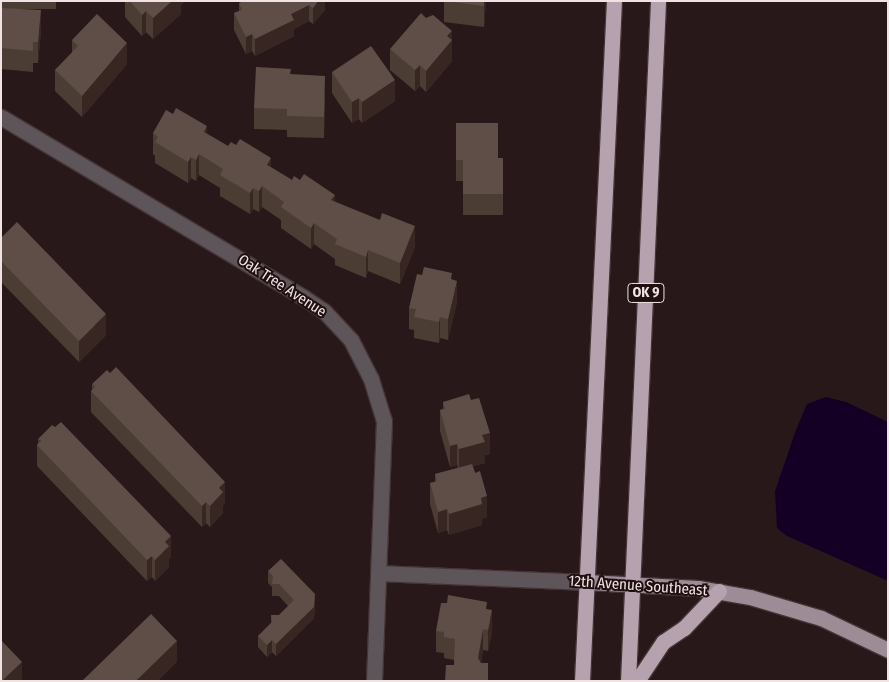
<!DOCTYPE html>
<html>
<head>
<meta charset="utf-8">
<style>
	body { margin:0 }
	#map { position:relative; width:889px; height:682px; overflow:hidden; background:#291819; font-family:"Fira Sans Condensed",sans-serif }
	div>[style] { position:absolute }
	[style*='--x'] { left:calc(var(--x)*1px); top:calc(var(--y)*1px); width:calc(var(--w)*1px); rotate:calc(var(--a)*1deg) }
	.water>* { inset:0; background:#140024 }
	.roads { filter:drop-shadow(1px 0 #453435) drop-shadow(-1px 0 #453435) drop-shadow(0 1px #453435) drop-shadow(0 -1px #453435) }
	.minor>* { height:15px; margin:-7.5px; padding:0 7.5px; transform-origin:7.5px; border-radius:7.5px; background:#5d5559 }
	.major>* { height:15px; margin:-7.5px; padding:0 7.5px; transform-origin:7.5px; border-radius:7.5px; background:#9d8c96 }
	.highway>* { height:15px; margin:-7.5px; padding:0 7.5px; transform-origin:7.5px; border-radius:7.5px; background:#b6a2ae }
	.wall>* { inset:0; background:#4c3d34 }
	.shaded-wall>* { inset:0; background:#372621 }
	.building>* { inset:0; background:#5e4e47 }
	span { translate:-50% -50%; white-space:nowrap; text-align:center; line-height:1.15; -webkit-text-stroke:4px #1f0f10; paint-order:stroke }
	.shield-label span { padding:1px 4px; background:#1f0f10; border:1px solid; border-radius:4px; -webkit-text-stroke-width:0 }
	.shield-label { font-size:14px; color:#f0e3e3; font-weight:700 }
	.street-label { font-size:15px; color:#f0e3e3 }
	.frame { position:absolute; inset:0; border:2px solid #f0e3e3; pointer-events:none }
</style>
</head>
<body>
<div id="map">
	<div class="water">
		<i style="clip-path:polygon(826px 397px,846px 402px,888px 422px,888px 581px,787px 536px,777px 528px,775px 491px,796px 430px,807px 404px)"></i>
	</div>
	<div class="roads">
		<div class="minor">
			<i style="--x:1;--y:117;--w:352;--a:30.8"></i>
			<i style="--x:303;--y:297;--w:25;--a:34"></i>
			<i style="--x:324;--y:311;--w:40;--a:47"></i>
			<i style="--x:351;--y:340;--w:44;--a:62.9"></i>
			<i style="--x:371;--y:379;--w:44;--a:72.8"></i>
			<i style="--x:384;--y:421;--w:260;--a:92.2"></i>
			<i style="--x:378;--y:573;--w:209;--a:2.5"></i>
		</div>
		<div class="major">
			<i style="--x:587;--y:582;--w:111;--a:3.1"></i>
			<i style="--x:698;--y:588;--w:53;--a:9.8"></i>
			<i style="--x:750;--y:597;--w:74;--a:16.5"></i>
			<i style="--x:821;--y:618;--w:74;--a:25.5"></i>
		</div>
		<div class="highway">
			<i style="--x:582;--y:681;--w:681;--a:-87.31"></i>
			<i style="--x:628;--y:681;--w:681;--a:-87.47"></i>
			<i style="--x:637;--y:681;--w:47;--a:-56.3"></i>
			<i style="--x:663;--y:642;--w:25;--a:-34"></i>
			<i style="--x:684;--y:628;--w:51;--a:-46.6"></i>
		</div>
	</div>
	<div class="wall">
		<i style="clip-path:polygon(1px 1px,56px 1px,56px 9px,12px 9px,41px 31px,38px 63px,33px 63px,33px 72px,1px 69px)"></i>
		<i style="clip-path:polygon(125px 1px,185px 1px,181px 5px,181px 14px,153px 39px,146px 32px,142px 36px,125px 17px)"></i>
		<i style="clip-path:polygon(325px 1px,325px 10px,313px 24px,309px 21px,294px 29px,294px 36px,255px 56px,252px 51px,246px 54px,234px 30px,234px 13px,239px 11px,239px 3px)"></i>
		<i style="clip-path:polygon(444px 1px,486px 1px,484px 27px,444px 22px)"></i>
		<i style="clip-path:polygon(452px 39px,452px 61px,426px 92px,420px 86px,415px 91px,390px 70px,390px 49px)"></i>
		<i style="clip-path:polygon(72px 40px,127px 64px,82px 117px,55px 91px,55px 70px,72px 53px)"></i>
		<i style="clip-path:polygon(332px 72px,395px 101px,362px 123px,359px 119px,352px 123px,332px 93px)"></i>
		<i style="clip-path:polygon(291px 74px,325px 97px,324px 138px,287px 137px,287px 130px,254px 129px,254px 108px)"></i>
		<i style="clip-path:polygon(173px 114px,228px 146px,271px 167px,292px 180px,335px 202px,415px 247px,400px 284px,368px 271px,366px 278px,335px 265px,335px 259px,314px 244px,311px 249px,281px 228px,281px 220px,262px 207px,259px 212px,253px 209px,250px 214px,220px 196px,220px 188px,199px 175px,196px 181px,191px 178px,188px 183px,155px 163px,155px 156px,153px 154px,153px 133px)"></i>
		<i style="clip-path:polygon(503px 158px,503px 215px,463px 215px,463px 181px,456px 181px,456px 160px)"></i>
		<i style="clip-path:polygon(1px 238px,106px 335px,79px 362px,1px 282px)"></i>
		<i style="clip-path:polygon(452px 280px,457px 302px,448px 340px,440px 338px,439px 343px,414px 338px,414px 330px,409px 329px,409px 308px)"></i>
		<i style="clip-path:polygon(92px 384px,225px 503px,223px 505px,223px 513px,210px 527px,206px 523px,202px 527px,91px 412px,91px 391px,92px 390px)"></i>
		<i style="clip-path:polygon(471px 400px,490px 454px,485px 455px,485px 463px,473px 466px,487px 517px,482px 519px,482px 525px,449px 535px,447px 530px,438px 533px,430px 504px,430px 483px,435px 482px,435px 474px,458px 468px,457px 465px,450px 467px,440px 431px,440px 410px,443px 409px,443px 402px)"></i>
		<i style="clip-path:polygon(38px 439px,171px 557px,169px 559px,169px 567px,155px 581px,152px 577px,147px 581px,37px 466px,37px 445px,38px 444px)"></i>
		<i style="clip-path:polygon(268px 571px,315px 605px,314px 618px,276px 656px,272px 652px,267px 657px,258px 647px,258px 636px,271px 623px,271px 615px,279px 615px,288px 606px,279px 596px,272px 596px,272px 587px,268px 583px)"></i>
		<i style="clip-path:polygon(487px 609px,492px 631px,488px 651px,483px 650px,481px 663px,454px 665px,454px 660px,444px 658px,444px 653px,436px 652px,436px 631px)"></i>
	</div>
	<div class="shaded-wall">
		<i style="clip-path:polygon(172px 1px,185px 1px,181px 5px,181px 14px,153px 39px,153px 18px)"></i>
		<i style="clip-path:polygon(318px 1px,325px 1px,325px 10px,313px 24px,313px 8px)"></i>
		<i style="clip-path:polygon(484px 1px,486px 1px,484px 27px)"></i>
		<i style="clip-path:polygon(309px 5px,309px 21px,294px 29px,294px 36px,255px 56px,255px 39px,291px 14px)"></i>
		<i style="clip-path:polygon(41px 10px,41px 31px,38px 63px,38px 42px)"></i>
		<i style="clip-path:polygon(146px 11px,146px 32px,142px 36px,142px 15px)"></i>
		<i style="clip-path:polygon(452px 31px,452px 61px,426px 92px,426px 71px,447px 36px)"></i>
		<i style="clip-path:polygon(252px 34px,252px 51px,246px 54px,246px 37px)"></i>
		<i style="clip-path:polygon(127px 43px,127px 64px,82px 117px,82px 96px)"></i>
		<i style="clip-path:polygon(420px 65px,420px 86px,415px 91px,415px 70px)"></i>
		<i style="clip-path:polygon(325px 76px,325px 97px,324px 138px,324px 117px)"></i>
		<i style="clip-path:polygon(395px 80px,395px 101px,362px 123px,362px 102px)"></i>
		<i style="clip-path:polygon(359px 98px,359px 119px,352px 123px,352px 102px)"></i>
		<i style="clip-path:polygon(207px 126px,207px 147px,204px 132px)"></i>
		<i style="clip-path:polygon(199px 154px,199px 175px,196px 181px,196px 160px)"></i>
		<i style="clip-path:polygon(191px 157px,191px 178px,188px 183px,188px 162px)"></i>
		<i style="clip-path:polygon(271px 158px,271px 179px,267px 165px)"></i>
		<i style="clip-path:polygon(262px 186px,262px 207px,259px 212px,259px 191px)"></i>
		<i style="clip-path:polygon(253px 188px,253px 209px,250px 214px,250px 193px)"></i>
		<i style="clip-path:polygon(335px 195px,335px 216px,331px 200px)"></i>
		<i style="clip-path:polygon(314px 223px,314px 244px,311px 249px,311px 228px)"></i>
		<i style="clip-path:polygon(415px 226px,415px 247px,400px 284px,400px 263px)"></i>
		<i style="clip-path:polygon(368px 250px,368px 271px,366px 278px,366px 257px)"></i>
		<i style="clip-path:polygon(457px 281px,457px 302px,448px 340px,448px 319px)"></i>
		<i style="clip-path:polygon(106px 314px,106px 335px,79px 362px,79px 341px)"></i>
		<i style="clip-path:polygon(440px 317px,440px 338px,439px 343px,439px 322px)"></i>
		<i style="clip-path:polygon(490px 433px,490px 454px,485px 455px,485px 463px,459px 470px,459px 449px,482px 435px)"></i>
		<i style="clip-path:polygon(457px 444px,457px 465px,450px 467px,450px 446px)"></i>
		<i style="clip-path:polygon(225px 482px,225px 503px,223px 505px,223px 513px,210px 527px,210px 506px,219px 488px)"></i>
		<i style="clip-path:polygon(487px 496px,487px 517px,482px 519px,482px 525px,449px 535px,449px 514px,481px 498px)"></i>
		<i style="clip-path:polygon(206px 502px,206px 523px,202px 527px,202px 506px)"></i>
		<i style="clip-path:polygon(447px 509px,447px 530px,438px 533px,438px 512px)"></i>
		<i style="clip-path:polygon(171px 536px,171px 557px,169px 559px,169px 567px,155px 581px,155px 560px,165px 542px)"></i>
		<i style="clip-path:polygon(152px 556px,152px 577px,147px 581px,147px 560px)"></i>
		<i style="clip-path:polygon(315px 594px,315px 605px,314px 618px,276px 656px,276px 644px)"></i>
		<i style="clip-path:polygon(492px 610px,492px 631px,488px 651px,488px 630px)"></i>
		<i style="clip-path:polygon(483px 629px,483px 650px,478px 679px,478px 658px)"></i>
		<i style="clip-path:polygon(272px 640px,272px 652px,267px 657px,267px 645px)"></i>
		<i style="clip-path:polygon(177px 641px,177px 662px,158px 681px,136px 681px)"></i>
		<i style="clip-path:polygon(22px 662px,22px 681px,2px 681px)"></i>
	</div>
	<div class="building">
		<i style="clip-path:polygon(130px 1px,172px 1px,153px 18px,146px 11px,142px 15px)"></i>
		<i style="clip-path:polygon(243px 1px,318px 1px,313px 8px,309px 5px,291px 14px,294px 20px,255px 39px,252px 34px,246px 37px,234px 13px,242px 10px,239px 3px)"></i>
		<i style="clip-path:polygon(444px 1px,484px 1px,484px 6px)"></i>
		<i style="clip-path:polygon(1px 8px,41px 10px,38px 42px,33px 42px,33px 51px,1px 48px)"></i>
		<i style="clip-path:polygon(421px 13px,426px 18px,433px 15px,452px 31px,447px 36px,452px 40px,426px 71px,420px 65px,415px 70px,390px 49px)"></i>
		<i style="clip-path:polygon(97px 14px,127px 43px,82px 96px,55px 70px,78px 46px,72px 40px)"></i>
		<i style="clip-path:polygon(371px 46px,395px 80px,362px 102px,359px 98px,352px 102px,332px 72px)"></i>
		<i style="clip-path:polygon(256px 67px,291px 69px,290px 74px,325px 76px,324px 117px,287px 116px,287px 109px,254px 108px)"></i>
		<i style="clip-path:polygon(176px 108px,207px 126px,204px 132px,228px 146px,231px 142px,236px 145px,240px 139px,271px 158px,267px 165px,292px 180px,294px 176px,300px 180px,304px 174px,335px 195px,331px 200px,380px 220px,382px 213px,415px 226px,400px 263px,368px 250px,366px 257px,335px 244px,337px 239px,314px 223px,311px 228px,281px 207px,284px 202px,262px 186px,259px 191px,253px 188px,250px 193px,220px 175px,223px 169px,199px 154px,196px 160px,191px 157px,188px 162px,155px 142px,158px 137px,153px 133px,166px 110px,173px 114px)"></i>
		<i style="clip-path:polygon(456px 123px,498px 123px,498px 158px,503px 158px,503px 194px,463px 194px,463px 160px,456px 160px)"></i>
		<i style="clip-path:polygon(17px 222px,106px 314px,79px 341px,1px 261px,1px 238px)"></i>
		<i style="clip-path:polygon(424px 267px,452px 273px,451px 279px,457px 281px,448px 319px,440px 317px,439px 322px,414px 317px,416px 309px,409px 308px,417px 274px,422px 275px)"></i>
		<i style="clip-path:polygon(116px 367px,225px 482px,219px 488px,223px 492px,210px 506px,206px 502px,202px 506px,91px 391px,95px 387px,92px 384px,107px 370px,110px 373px)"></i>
		<i style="clip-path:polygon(469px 394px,471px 400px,479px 398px,490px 433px,482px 435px,485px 442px,459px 449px,457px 444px,450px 446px,440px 410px,445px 409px,443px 402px)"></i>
		<i style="clip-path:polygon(61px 422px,171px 536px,165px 542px,169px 546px,155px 560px,152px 556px,147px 560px,37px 445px,41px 441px,38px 439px,52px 425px,55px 427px)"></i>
		<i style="clip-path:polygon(472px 464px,475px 473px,480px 471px,487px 496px,481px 498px,482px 504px,449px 514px,447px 509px,438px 512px,430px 483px,437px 481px,435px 474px)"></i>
		<i style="clip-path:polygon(281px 559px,315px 594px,314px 607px,276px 644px,272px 640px,267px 645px,258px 636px,272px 622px,271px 615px,279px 615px,294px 600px,279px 584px,272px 584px,273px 576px,268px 571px)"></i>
		<i style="clip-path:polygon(448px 595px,487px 602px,486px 609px,492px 610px,488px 630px,483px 629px,478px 658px,481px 663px,488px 663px,488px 681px,445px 681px,446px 665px,454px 665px,455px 639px,444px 637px,444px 632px,436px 631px,441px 603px,447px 603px)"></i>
		<i style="clip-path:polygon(151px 614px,177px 641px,136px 681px,82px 681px)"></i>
		<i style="clip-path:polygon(1px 640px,22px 662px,2px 681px,1px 681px)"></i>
	</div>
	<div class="shield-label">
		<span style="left:646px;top:293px">OK 9</span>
	</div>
	<div class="street-label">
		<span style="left:282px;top:286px;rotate:33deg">Oak Tree Avenue</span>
		<span style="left:638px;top:586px;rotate:4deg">12th Avenue Southeast</span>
	</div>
	<div class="frame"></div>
</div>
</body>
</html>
